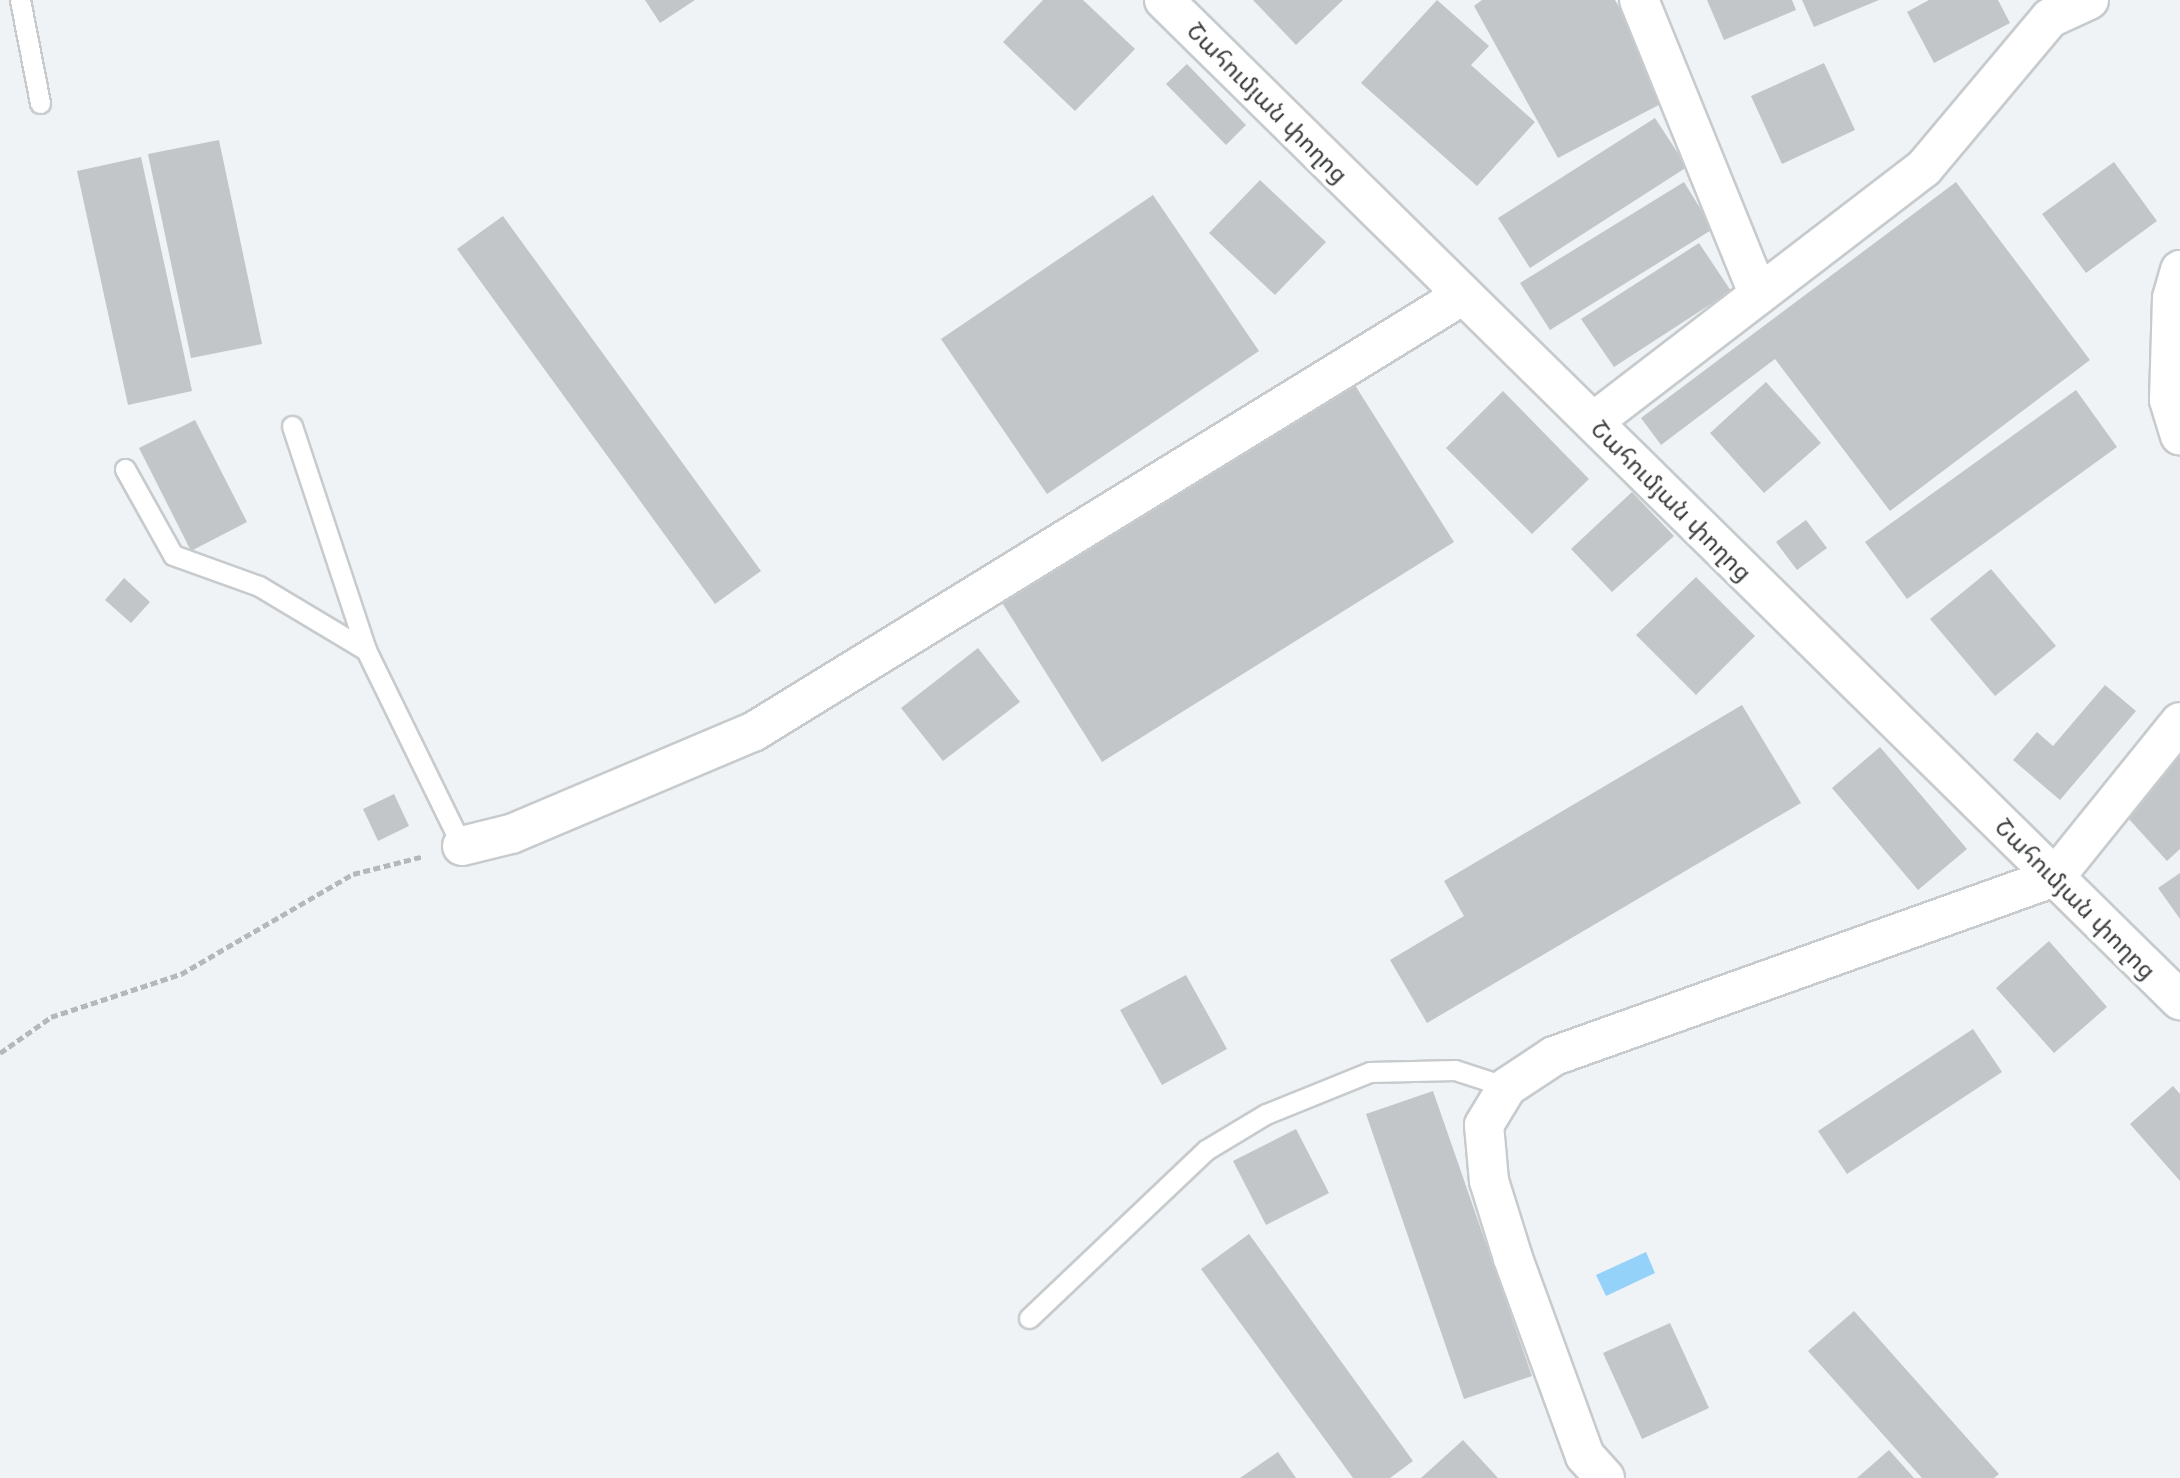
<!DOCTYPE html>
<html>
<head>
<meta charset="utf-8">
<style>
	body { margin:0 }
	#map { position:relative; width:2180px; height:1478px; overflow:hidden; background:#eff3f5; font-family:Lato,"Noto Sans Armenian",sans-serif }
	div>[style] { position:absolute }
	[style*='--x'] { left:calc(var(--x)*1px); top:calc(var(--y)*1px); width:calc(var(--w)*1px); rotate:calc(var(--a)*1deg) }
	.water>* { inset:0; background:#95d2fa }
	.building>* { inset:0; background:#c2c6c8 }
	.path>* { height:4.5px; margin-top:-2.25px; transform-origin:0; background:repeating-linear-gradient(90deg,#b5b8ba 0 7px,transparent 0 10.5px) }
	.roads { filter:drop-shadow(2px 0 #c7cbcd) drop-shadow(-2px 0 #c7cbcd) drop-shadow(0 2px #c7cbcd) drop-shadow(0 -2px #c7cbcd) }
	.lane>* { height:19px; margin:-9.5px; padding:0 9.5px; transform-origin:9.5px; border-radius:9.5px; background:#fff }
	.street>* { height:38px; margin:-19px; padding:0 19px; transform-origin:19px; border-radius:19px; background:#fff }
	.secondary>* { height:38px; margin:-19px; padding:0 19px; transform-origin:19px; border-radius:19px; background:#fff }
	span { translate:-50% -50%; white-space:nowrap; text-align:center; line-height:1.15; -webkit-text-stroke:7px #fff; paint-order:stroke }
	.street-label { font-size:24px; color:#3b3d3e }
</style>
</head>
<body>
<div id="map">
	<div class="water">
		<i style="clip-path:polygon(1646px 1252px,1655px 1273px,1606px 1296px,1596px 1275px)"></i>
	</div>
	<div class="building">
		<i style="clip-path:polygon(645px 0,695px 0,660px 23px)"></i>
		<i style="clip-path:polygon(1043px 0,1083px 0,1135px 49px,1075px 111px,1003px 42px)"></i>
		<i style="clip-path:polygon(1253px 0,1343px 0,1296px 45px)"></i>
		<i style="clip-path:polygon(1437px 0,1489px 46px,1471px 65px,1535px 122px,1477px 186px,1361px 83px)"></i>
		<i style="clip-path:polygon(1482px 0,1615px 0,1670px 99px,1558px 158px,1474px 6px)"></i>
		<i style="clip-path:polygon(1707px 0,1792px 0,1796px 10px,1724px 40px)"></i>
		<i style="clip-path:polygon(1802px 0,1879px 0,1814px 27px)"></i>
		<i style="clip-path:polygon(1929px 0,1998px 0,2010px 23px,1934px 63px,1907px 12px)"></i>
		<i style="clip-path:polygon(1824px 63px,1855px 130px,1782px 164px,1751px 96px)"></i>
		<i style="clip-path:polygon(1187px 64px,1246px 125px,1226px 145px,1166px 84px)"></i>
		<i style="clip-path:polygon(1655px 118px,1687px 167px,1530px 268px,1498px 218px)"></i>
		<i style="clip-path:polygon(219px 140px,262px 344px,191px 358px,148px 154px)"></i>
		<i style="clip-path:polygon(141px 157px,192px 391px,128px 405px,77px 171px)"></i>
		<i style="clip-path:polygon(2114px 162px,2157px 221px,2086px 273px,2042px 214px)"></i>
		<i style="clip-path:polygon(1260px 180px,1326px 242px,1275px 295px,1209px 233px)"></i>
		<i style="clip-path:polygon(1684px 182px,1713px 229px,1550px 330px,1520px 283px)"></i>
		<i style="clip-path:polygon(1956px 182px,2090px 360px,1890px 511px,1775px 359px,1661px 445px,1641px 418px)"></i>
		<i style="clip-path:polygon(1153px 195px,1259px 351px,1047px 494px,941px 339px)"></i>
		<i style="clip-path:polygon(503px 216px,761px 571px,715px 604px,457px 249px)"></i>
		<i style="clip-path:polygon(1699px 243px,1731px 291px,1614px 367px,1581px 319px)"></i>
		<i style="clip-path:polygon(1353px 382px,1454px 542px,1102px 762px,1001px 601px)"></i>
		<i style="clip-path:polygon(1766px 382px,1821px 443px,1764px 493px,1710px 433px)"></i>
		<i style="clip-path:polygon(2076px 390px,2117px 447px,1907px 599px,1865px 542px)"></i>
		<i style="clip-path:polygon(1503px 391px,1589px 479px,1532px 534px,1446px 448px)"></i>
		<i style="clip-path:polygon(195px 420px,247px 522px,191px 551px,139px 448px)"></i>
		<i style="clip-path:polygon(1632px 492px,1674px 536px,1612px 592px,1571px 549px)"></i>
		<i style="clip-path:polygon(1806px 520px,1827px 548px,1797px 570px,1776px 542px)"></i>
		<i style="clip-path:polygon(1991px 569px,2056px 646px,1995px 696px,1930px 619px)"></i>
		<i style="clip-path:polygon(1696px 577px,1755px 636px,1696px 695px,1636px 635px)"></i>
		<i style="clip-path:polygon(124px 578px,150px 602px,131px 623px,105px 600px)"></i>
		<i style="clip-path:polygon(978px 648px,1020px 702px,943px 761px,901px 708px)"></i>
		<i style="clip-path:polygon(2105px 685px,2136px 711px,2060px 800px,2013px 760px,2037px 732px,2053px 746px)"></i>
		<i style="clip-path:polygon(1742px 705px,1801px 803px,1427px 1023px,1390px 960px,1464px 916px,1444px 881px)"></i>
		<i style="clip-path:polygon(1880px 747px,1967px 849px,1918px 890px,1832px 788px)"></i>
		<i style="clip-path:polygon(2180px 754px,2180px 849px,2167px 861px,2119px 808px)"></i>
		<i style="clip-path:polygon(394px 794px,409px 826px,378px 841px,363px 809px)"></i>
		<i style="clip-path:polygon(2180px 873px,2180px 919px,2158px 888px)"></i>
		<i style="clip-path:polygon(2049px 941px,2107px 1007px,2054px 1053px,1996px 988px)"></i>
		<i style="clip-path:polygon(1186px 975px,1227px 1049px,1162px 1085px,1120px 1010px)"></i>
		<i style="clip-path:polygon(1973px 1029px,2002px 1072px,1847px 1174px,1818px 1131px)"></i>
		<i style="clip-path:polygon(2173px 1086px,2180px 1094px,2180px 1181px,2130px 1124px)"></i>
		<i style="clip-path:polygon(1433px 1091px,1532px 1376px,1464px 1399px,1366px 1114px)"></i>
		<i style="clip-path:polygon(1296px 1129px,1329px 1193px,1266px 1225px,1233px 1161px)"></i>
		<i style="clip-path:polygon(1249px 1234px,1413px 1461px,1390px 1478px,1353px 1478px,1201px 1269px)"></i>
		<i style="clip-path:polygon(1854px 1311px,1999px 1474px,1994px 1478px,1922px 1478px,1808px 1351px)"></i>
		<i style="clip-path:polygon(1670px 1323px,1709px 1408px,1642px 1439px,1603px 1353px)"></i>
		<i style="clip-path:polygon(1463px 1440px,1498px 1478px,1421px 1478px)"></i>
		<i style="clip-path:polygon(1889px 1450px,1914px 1478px,1857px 1478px)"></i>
		<i style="clip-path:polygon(1278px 1452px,1296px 1478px,1240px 1478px)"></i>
	</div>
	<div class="path">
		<i style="--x:0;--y:1053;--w:62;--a:-35.2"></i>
		<i style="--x:51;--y:1017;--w:137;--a:-18.3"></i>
		<i style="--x:181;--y:974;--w:199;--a:-30.2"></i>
		<i style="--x:353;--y:874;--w:73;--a:-14.2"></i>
	</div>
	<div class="roads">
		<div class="lane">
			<i style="--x:20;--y:0;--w:105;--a:79"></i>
			<i style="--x:292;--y:426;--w:236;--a:71.7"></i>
			<i style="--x:366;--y:650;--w:218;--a:63.9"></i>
			<i style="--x:125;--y:469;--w:98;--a:60.8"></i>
			<i style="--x:173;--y:555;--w:91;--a:19.8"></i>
			<i style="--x:259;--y:586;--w:125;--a:30.9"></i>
			<i style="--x:1029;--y:1318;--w:244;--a:-43.5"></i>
			<i style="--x:1206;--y:1150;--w:70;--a:-31"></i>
			<i style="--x:1266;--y:1114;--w:112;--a:-22"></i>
			<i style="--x:1370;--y:1072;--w:85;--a:-1.3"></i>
			<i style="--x:1455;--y:1070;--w:55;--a:18.1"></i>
		</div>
		<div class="street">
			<i style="--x:1639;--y:0;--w:318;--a:67.9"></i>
			<i style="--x:2180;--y:270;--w:29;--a:106"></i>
			<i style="--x:2172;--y:298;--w:102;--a:91.7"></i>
			<i style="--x:2169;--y:400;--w:37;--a:73"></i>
			<i style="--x:1593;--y:422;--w:417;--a:-37.5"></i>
			<i style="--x:1924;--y:168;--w:196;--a:-50"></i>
			<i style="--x:2050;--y:18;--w:43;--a:-24.8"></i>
			<i style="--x:462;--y:846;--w:50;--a:-13.8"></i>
			<i style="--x:511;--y:834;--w:263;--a:-22.9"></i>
			<i style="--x:753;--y:732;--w:834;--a:-31.61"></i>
			<i style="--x:1605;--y:1478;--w:30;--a:-132"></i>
			<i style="--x:1585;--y:1456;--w:211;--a:-110"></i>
			<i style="--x:1513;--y:1258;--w:81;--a:-107.3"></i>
			<i style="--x:1489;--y:1181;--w:56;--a:-95.1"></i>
			<i style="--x:1484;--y:1125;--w:44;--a:-58.8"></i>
			<i style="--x:1507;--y:1087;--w:56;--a:-33.4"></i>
			<i style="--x:1554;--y:1056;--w:532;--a:-19.66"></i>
			<i style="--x:2055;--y:877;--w:199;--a:-51.1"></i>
		</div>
		<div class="secondary">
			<i style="--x:1164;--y:0;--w:1426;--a:44.55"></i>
		</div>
	</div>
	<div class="street-label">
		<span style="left:1268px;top:102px;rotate:45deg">Շահումյան փողոց</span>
		<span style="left:1672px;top:500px;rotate:45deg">Շահումյան փողոց</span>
		<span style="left:2076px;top:898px;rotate:45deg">Շահումյան փողոց</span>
	</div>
</div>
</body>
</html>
